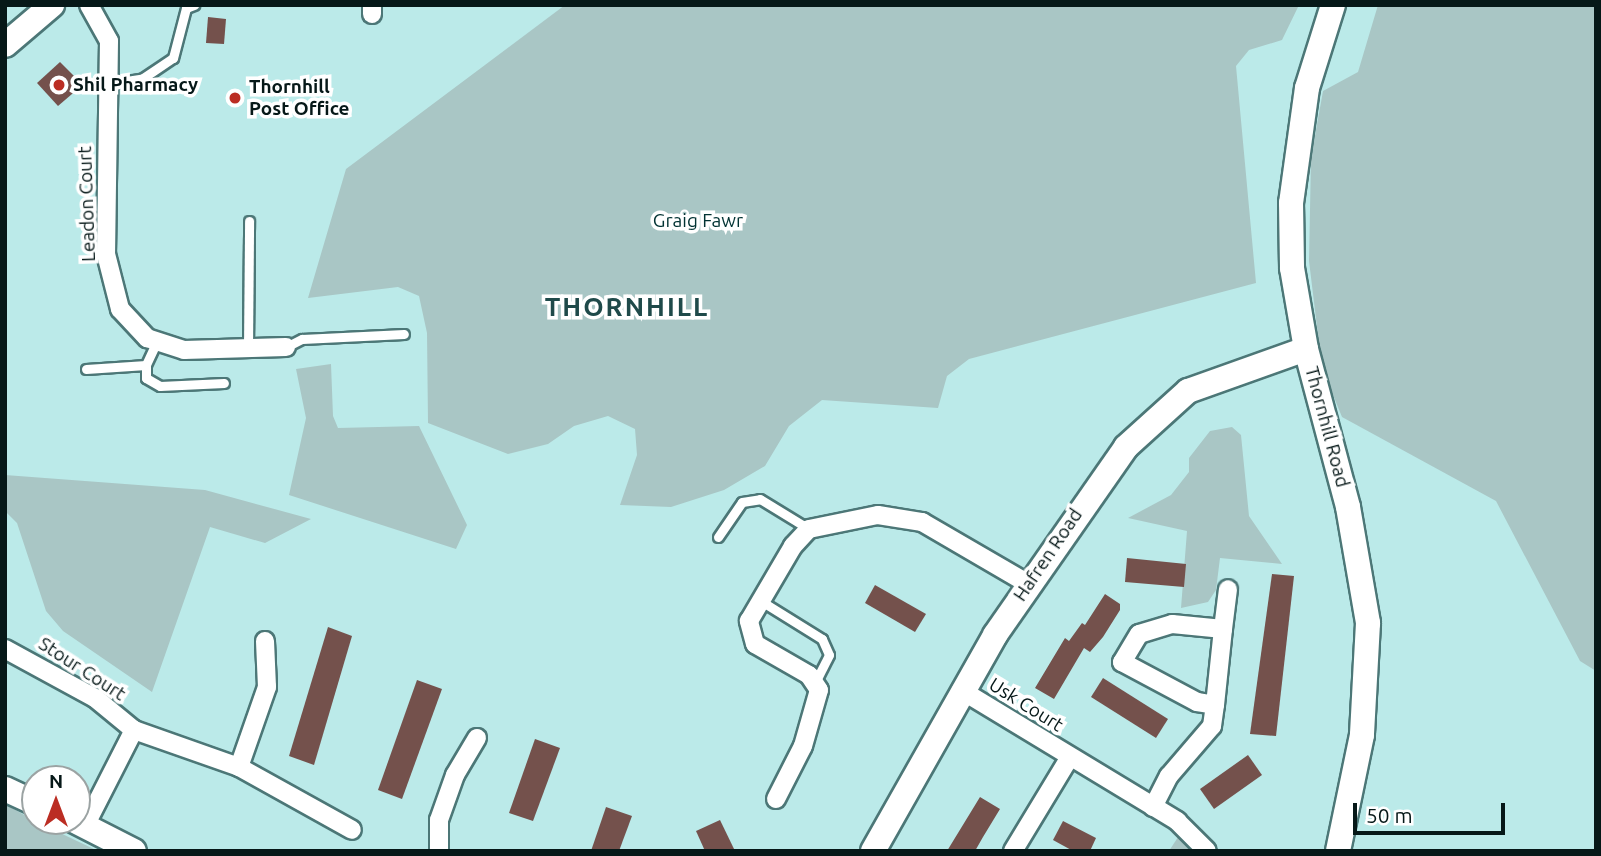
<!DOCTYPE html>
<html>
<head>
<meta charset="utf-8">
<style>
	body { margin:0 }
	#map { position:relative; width:1601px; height:856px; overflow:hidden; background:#bbeae9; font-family:Ubuntu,sans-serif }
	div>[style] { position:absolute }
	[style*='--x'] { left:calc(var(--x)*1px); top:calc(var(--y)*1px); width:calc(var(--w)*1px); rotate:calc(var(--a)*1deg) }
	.green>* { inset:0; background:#a9c6c5 }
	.building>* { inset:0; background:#74514c }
	.roads { filter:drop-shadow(2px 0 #4c7777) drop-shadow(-2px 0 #4c7777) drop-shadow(0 2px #4c7777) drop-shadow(0 -2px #4c7777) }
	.lane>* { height:9px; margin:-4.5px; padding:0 4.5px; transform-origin:4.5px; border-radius:4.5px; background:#fff }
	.street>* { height:18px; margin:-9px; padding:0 9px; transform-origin:9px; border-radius:9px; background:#fff }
	.secondary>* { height:24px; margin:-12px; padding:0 12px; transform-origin:12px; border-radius:12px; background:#fff }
	.dots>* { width:19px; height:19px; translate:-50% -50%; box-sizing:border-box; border:4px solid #fff; border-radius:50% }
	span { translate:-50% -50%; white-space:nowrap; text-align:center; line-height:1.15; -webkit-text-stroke:7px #fff; paint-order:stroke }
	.poi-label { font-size:19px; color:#061818; font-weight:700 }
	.left { translate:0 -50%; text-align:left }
	.street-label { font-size:19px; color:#061818 }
	.park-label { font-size:19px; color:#013232 }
	.district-label { font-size:26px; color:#1f4a4a; font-weight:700; letter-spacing:2px }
	.frame { position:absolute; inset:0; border:7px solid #061818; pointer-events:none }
	.north { position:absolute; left:21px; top:765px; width:70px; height:70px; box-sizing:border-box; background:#fff; border:2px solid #9ba3a3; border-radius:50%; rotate:0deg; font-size:19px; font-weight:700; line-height:28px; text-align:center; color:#061818 }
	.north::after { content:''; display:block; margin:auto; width:24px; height:32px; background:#bb2d23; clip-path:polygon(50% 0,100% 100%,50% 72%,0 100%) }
	.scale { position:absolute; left:1353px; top:803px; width:152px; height:32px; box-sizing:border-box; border:4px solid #061818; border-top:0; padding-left:9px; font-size:21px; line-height:24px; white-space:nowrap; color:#061818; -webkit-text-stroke:5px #fff; paint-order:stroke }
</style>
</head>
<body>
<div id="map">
	<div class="green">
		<i style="clip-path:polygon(565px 5px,1299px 5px,1282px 40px,1249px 50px,1236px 66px,1256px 283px,969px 359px,947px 376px,938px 408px,822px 400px,789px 426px,765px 466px,724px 490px,671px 507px,620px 505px,637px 455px,635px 429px,608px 416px,574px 426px,548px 444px,508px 454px,428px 423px,427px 333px,419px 296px,398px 287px,308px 298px,346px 169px)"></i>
		<i style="clip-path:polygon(1378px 5px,1596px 5px,1596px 671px,1580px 661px,1496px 501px,1342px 417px,1322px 368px,1309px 261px,1311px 158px,1323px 91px,1358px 72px)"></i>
		<i style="clip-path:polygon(331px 364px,333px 416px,338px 428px,419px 426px,467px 525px,456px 549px,289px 495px,306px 418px,296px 369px)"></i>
		<i style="clip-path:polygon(1232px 427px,1241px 435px,1249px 516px,1282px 564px,1220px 558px,1216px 590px,1208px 602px,1181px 608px,1187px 531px,1128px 518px,1171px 495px,1189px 472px,1189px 458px,1210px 431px)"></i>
		<i style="clip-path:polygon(5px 475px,205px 490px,311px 519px,265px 543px,210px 527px,152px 692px,63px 631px,46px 611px,17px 523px,5px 511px)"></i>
		<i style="clip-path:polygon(5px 804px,35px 821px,98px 851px,5px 851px)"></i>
		<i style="clip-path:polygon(1180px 834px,1196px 851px,1169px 851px)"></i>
	</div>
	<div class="building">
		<i style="clip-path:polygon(208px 17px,226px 19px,224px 44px,206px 43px)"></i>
		<i style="clip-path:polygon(60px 62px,78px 80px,79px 88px,58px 106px,37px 83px)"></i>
		<i style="clip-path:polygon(1127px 558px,1186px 564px,1184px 587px,1125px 582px)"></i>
		<i style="clip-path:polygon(1272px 574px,1294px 576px,1276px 736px,1250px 734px)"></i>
		<i style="clip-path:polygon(875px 585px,926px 614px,915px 632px,865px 603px)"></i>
		<i style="clip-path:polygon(1105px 594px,1120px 604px,1120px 610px,1103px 637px,1090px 652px,1084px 648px,1054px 699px,1035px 688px,1065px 638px,1069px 641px,1082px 623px,1085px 625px)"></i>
		<i style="clip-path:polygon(328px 627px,352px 636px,314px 765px,289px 756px)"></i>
		<i style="clip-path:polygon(1103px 678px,1168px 719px,1156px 738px,1091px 697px)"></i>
		<i style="clip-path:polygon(417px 680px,442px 689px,402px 799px,378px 790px)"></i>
		<i style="clip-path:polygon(535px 739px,560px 748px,533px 821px,509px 813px)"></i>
		<i style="clip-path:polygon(1248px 755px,1262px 775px,1214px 809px,1200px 789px)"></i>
		<i style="clip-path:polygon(980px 797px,1000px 809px,983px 837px,975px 851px,947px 851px)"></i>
		<i style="clip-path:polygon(606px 807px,632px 816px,619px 851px,591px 851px)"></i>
		<i style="clip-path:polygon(720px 820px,735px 851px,705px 851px,696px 831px)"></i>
		<i style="clip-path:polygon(1063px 821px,1096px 838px,1090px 851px,1073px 851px,1053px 840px)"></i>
	</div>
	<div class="roads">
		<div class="lane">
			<i style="--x:107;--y:84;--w:36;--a:-9"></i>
			<i style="--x:143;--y:78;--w:36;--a:-34"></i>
			<i style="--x:173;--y:58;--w:52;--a:-75.4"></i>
			<i style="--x:186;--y:8;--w:9;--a:-21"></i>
			<i style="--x:157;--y:341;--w:26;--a:115"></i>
			<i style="--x:146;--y:365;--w:13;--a:90"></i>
			<i style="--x:146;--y:378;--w:16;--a:30"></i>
			<i style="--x:160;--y:386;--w:64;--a:-2.7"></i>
			<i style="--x:286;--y:347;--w:18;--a:-27"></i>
			<i style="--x:302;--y:339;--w:102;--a:-2.8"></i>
			<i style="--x:248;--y:348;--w:127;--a:-89.5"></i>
			<i style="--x:86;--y:369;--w:60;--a:-3.8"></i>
			<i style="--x:718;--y:537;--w:42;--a:-55.6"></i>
			<i style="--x:742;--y:502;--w:18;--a:-9"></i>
			<i style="--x:760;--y:499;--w:57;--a:31.5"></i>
			<i style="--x:761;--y:601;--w:72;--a:31.9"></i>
			<i style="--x:822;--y:639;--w:17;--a:66"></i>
			<i style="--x:829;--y:655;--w:31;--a:117"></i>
		</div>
		<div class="street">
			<i style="--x:89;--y:5;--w:41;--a:60.9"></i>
			<i style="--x:109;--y:41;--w:213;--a:90.8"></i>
			<i style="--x:106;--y:254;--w:57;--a:75.7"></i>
			<i style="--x:120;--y:309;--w:40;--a:47"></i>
			<i style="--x:147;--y:338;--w:39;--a:18"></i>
			<i style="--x:184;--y:350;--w:102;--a:-1.7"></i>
			<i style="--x:372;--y:5;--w:9;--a:90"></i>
			<i style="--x:1223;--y:629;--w:40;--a:-82.9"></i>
			<i style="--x:5;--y:649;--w:102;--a:28.6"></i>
			<i style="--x:95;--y:698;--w:50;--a:39.4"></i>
			<i style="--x:134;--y:730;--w:111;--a:19.4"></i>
			<i style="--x:239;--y:767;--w:129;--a:29.1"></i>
			<i style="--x:961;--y:690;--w:253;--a:31.2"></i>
			<i style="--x:1177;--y:821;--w:42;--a:45"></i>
			<i style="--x:239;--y:767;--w:85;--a:-70.7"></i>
			<i style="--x:267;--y:687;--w:46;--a:-92.5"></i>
			<i style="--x:776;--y:799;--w:59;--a:-63"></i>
			<i style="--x:803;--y:746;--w:58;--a:-74.1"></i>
			<i style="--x:819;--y:690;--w:18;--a:-124"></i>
			<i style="--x:809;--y:675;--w:62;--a:-150.1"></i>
			<i style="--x:755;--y:644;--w:24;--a:-105"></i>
			<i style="--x:749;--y:621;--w:87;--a:-59.6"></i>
			<i style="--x:793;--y:546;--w:23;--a:-47"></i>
			<i style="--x:809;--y:529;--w:70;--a:-11.5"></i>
			<i style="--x:878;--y:515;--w:45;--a:9"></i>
			<i style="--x:922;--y:522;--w:121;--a:30.2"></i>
			<i style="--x:1153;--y:807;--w:35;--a:-63"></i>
			<i style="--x:1169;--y:776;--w:66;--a:-49.3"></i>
			<i style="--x:1212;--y:726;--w:21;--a:-82"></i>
			<i style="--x:1215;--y:705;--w:76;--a:-84"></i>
			<i style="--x:1223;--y:629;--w:51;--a:-174.4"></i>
			<i style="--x:1172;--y:624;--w:34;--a:163"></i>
			<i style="--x:1139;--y:634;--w:33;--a:121"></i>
			<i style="--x:1122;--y:662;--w:85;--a:28.1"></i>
			<i style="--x:1197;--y:702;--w:18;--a:9"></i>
			<i style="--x:85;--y:826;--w:108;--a:-63"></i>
			<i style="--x:439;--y:851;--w:31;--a:-90"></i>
			<i style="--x:439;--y:820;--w:48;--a:-70.4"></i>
			<i style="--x:455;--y:775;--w:43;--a:-59.3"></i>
			<i style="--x:1013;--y:851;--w:110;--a:-58.8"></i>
		</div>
		<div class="secondary">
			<i style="--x:1333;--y:5;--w:87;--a:107.4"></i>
			<i style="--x:1307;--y:88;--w:116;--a:97.9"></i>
			<i style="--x:1291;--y:203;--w:65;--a:89.1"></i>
			<i style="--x:1292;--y:268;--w:82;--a:80.2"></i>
			<i style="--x:1306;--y:349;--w:163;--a:75.1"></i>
			<i style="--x:1348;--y:507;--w:118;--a:80.2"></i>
			<i style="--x:1368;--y:623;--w:112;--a:93.1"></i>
			<i style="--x:1362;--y:735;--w:118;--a:101.7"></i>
			<i style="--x:5;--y:45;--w:62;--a:-40.4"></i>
			<i style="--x:5;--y:789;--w:33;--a:25"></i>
			<i style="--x:75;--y:821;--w:66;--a:27"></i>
			<i style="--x:873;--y:851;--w:248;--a:-60.5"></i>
			<i style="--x:995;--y:635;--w:229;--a:-55.1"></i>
			<i style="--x:1126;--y:447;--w:84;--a:-42.1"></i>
			<i style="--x:1188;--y:391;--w:125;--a:-19.6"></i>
		</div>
	</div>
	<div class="dots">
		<i style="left:59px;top:85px;background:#bb2d23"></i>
		<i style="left:235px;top:98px;background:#bb2d23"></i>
	</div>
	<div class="poi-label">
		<span class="left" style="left:73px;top:85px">Shil Pharmacy</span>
		<span class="left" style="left:249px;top:98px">Thornhill<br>Post Office</span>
	</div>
	<div class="street-label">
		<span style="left:87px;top:204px;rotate:-92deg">Leadon Court</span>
		<span style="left:1327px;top:427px;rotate:75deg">Thornhill Road</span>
		<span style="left:1048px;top:555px;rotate:-56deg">Hafren Road</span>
		<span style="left:82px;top:669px;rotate:33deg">Stour Court</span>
		<span style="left:1026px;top:705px;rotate:32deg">Usk Court</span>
	</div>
	<div class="park-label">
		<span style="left:698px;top:221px">Graig Fawr</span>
	</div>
	<div class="district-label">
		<span style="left:627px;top:307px">THORNHILL</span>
	</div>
	<div class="frame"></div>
	<div class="north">N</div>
	<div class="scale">50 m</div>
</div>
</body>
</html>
